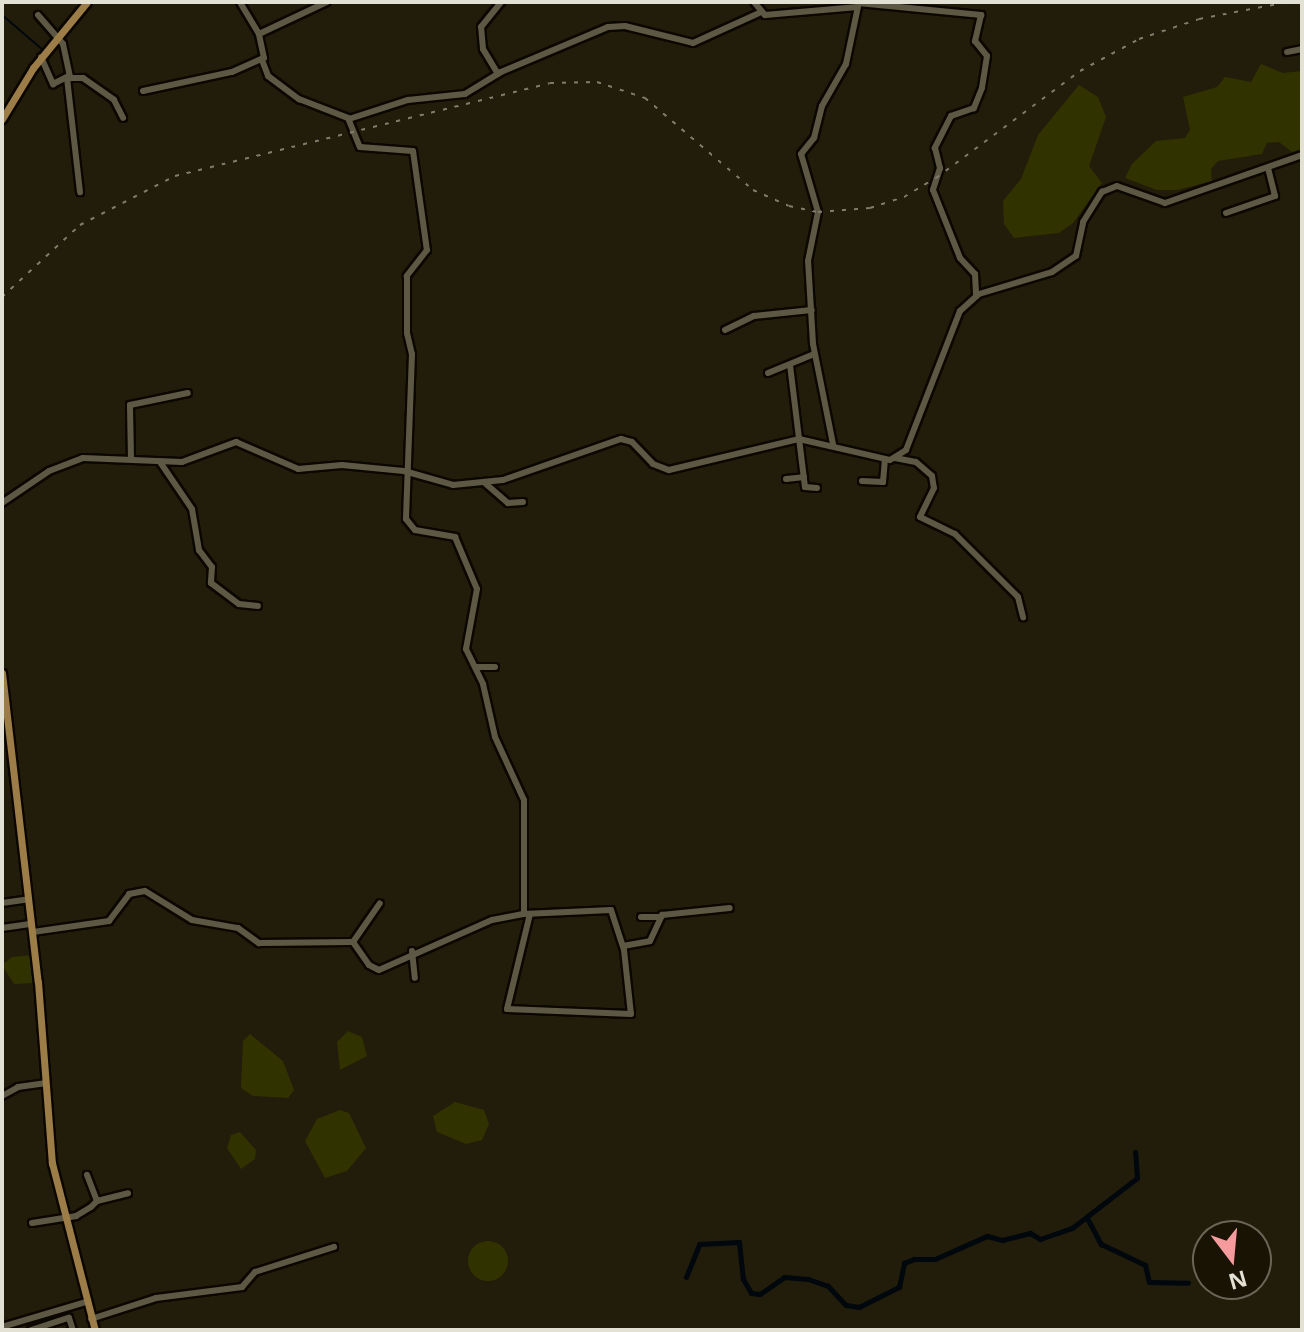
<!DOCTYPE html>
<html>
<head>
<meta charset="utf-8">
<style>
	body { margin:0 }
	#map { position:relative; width:1304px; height:1332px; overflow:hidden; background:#211d0a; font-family:"Noto Sans",sans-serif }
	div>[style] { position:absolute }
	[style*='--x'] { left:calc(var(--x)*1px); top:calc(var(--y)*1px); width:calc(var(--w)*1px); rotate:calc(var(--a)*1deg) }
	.green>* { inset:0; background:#303300 }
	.round { border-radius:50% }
	.stream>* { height:2px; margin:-1px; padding:0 1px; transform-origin:1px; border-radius:1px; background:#00070d }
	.canal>* { height:5px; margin:-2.5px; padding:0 2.5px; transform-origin:2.5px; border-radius:2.5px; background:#00070d }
	.roads { filter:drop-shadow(2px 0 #0b0700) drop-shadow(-2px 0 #0b0700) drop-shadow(0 2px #0b0700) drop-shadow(0 -2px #0b0700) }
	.minor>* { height:6px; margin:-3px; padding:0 3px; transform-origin:3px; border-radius:3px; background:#5d5843 }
	.major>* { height:7px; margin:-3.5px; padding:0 3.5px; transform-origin:3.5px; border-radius:3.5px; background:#9d7d47 }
	.rail>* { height:2px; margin-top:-1px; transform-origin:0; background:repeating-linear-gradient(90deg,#807c6d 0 4px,transparent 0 12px) }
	span { translate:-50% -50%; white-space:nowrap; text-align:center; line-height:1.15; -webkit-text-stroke:8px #181303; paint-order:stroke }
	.frame { position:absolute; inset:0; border:4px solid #e3e0d4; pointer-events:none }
	.north { position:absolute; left:1192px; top:1220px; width:80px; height:80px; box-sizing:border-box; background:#181303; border:2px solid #696557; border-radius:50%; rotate:164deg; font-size:22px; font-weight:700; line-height:32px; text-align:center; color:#e3e0d4 }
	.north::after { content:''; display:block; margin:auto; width:28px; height:36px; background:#f59b9e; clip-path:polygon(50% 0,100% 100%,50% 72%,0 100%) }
</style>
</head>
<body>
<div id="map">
	<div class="green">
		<i style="clip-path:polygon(1261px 64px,1283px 73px,1302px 71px,1302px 149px,1292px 152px,1279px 142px,1267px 143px,1262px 154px,1218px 161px,1211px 169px,1212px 181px,1177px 190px,1157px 190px,1125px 178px,1132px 164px,1156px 141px,1185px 138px,1190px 130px,1183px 97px,1217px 87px,1225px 77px,1251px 82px)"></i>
		<i style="clip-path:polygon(1079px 85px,1098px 97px,1106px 117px,1089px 166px,1102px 183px,1073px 223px,1059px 233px,1014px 238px,1004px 224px,1003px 201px,1021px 179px,1038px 135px)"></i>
		<i style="clip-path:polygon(32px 955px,34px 983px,14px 984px,2px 965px,12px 957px)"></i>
		<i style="clip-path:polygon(348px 1031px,362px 1037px,367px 1056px,340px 1070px,337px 1042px)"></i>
		<i style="clip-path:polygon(250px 1034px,283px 1061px,294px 1090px,288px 1098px,253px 1096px,241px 1088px,243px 1041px)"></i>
		<i style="clip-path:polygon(455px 1102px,484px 1110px,489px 1124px,482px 1140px,466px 1144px,437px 1132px,433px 1116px)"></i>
		<i style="clip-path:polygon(340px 1110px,349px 1113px,366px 1148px,347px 1171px,325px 1178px,305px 1141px,317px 1119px)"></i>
		<i style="clip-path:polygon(240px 1132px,256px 1150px,255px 1159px,241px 1169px,227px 1148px,231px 1135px)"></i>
		<i class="round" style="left:468px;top:1241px;width:40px;height:40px"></i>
	</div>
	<div class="stream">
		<i style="--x:2;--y:15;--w:52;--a:40.4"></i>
		<i style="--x:46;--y:54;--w:13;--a:77"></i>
	</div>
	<div class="canal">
		<i style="--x:1087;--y:1218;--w:30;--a:62"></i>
		<i style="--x:1101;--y:1244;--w:49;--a:25.5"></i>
		<i style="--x:1145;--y:1265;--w:17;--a:77"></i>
		<i style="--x:1149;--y:1282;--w:39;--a:1"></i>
		<i style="--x:686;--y:1277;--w:35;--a:-68"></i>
		<i style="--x:699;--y:1244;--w:40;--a:-2.9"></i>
		<i style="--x:739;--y:1242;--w:37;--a:84"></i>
		<i style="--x:743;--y:1279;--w:16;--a:60"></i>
		<i style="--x:751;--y:1293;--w:9;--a:6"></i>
		<i style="--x:760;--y:1294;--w:29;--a:-35"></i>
		<i style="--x:784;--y:1277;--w:24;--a:5"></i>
		<i style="--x:808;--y:1279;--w:21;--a:19"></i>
		<i style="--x:828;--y:1286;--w:26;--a:47"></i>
		<i style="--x:846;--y:1305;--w:13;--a:9"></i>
		<i style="--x:859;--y:1307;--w:45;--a:-26.6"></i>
		<i style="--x:899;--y:1287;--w:25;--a:-78"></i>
		<i style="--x:904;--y:1263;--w:11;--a:-22"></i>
		<i style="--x:914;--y:1259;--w:21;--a:0"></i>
		<i style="--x:935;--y:1259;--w:57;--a:-23.9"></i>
		<i style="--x:987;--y:1236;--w:16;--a:15"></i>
		<i style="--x:1002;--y:1240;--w:29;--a:-14"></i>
		<i style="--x:1030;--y:1233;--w:12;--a:31"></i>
		<i style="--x:1040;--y:1239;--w:34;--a:-19"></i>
		<i style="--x:1072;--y:1228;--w:82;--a:-37.6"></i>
		<i style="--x:1137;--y:1178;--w:26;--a:-94"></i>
	</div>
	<div class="roads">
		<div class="minor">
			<i style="--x:754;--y:2;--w:17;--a:50"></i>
			<i style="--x:765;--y:15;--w:93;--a:-4.9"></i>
			<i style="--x:858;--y:3;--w:124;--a:5.6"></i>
			<i style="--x:981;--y:15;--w:27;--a:103"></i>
			<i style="--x:975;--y:41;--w:19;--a:51"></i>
			<i style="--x:987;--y:56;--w:32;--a:99"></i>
			<i style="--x:982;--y:88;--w:22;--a:112"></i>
			<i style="--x:974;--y:108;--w:24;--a:161"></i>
			<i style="--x:951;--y:116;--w:36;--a:117"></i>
			<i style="--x:935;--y:148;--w:21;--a:76"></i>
			<i style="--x:940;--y:168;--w:23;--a:108"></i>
			<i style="--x:933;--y:190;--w:73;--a:68.3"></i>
			<i style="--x:960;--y:258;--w:22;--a:47"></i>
			<i style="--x:975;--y:274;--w:22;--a:87"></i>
			<i style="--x:38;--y:15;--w:38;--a:49"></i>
			<i style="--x:63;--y:44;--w:35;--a:78"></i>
			<i style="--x:70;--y:78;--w:13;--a:0"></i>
			<i style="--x:83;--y:78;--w:38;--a:35"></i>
			<i style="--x:114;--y:100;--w:20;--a:63"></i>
			<i style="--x:259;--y:34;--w:75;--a:-25.2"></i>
			<i style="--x:1287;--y:52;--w:15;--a:-11"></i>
			<i style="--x:41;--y:57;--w:30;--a:66"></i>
			<i style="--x:53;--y:84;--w:16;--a:-27"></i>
			<i style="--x:262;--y:60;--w:17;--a:69"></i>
			<i style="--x:268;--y:76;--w:39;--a:37"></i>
			<i style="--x:299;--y:99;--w:53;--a:21.2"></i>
			<i style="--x:348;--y:118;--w:31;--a:68"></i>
			<i style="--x:360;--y:147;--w:53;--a:4.3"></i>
			<i style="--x:413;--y:151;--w:100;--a:82"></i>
			<i style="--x:427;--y:250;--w:33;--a:128"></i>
			<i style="--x:407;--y:276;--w:57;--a:90"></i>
			<i style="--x:407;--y:333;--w:22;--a:77"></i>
			<i style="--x:412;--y:354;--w:165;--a:92.1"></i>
			<i style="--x:406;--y:519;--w:14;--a:51"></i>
			<i style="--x:415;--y:530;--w:41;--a:9.9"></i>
			<i style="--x:455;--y:537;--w:56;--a:67.1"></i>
			<i style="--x:477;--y:589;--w:61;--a:100.4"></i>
			<i style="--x:466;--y:649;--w:39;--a:64"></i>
			<i style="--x:483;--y:684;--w:54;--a:77.2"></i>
			<i style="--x:495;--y:737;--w:69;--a:65.3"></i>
			<i style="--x:524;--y:800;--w:114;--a:90"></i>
			<i style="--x:498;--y:74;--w:29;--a:-121"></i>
			<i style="--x:483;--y:49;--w:22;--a:-95"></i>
			<i style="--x:481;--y:27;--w:32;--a:-51"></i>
			<i style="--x:67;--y:78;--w:115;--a:83.5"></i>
			<i style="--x:143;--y:91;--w:91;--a:-12.1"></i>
			<i style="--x:232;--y:72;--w:35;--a:-24"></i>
			<i style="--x:264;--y:58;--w:25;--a:-102"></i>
			<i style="--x:259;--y:34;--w:37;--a:-121"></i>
			<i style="--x:349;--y:119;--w:62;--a:-17.9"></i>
			<i style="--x:408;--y:100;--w:57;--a:-6"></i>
			<i style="--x:465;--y:94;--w:42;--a:-31.4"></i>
			<i style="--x:501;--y:72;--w:116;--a:-22.8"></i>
			<i style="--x:608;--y:27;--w:17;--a:-3"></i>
			<i style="--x:625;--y:26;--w:70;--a:14"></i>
			<i style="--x:693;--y:43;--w:72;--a:-24.4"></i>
			<i style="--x:1226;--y:213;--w:52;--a:-19.1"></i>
			<i style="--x:1275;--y:196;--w:29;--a:-104"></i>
			<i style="--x:725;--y:330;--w:32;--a:-26"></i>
			<i style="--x:754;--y:316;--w:58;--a:-5.9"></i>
			<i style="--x:790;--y:365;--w:123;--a:83"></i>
			<i style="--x:805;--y:487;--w:12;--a:5"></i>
			<i style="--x:768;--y:373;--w:50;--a:-22.4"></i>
			<i style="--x:833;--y:444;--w:102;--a:-101.3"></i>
			<i style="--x:813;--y:344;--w:83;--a:-93.4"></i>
			<i style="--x:808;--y:261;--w:50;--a:-78.5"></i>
			<i style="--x:818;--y:212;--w:60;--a:-106.3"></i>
			<i style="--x:801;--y:154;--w:21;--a:-51"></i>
			<i style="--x:814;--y:138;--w:33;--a:-76"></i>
			<i style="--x:822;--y:106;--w:48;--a:-60.3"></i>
			<i style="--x:846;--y:64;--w:63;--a:-78.2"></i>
			<i style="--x:895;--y:458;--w:21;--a:11"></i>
			<i style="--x:916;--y:462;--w:21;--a:41"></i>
			<i style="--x:932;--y:476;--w:12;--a:81"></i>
			<i style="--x:934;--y:488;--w:32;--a:116"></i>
			<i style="--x:920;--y:517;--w:39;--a:26"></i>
			<i style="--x:955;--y:534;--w:89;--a:45"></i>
			<i style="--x:1018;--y:597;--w:21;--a:76"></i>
			<i style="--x:131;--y:459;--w:54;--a:-91.1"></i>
			<i style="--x:130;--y:405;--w:59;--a:-11.7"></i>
			<i style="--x:160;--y:462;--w:57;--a:55.8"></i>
			<i style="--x:192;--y:509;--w:42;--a:80.3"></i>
			<i style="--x:199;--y:550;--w:21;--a:53"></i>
			<i style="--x:212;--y:567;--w:16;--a:94"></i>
			<i style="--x:211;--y:583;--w:35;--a:37"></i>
			<i style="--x:239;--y:604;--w:19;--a:6"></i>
			<i style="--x:786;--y:479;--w:18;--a:-6"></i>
			<i style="--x:862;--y:481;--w:21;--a:3"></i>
			<i style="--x:883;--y:482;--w:22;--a:-85"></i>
			<i style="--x:486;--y:484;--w:29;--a:41"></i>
			<i style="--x:508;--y:503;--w:15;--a:-4"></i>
			<i style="--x:2;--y:503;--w:57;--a:-34.2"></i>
			<i style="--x:49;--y:471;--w:36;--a:-21"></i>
			<i style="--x:83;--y:458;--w:99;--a:2.3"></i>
			<i style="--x:182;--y:462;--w:58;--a:-20.3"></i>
			<i style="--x:236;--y:442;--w:68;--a:23.5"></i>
			<i style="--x:298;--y:469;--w:44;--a:-5.2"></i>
			<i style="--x:342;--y:465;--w:62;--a:5.5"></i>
			<i style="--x:404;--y:471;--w:51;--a:15.9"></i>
			<i style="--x:453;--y:485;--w:50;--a:-5.7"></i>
			<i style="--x:503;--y:480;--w:125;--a:-19.2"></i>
			<i style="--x:621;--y:439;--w:11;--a:15"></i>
			<i style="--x:632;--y:442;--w:30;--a:46"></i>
			<i style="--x:653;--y:464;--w:17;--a:21"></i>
			<i style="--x:669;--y:470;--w:134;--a:-13.4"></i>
			<i style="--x:799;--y:439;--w:93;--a:13"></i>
			<i style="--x:890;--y:460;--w:19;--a:-32"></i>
			<i style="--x:906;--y:450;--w:149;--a:-68.8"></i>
			<i style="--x:960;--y:311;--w:25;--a:-42"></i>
			<i style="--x:979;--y:294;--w:76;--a:-16.8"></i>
			<i style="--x:1052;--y:272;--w:29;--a:-34"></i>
			<i style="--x:1076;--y:256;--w:35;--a:-78"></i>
			<i style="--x:1083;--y:222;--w:36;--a:-58"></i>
			<i style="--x:1102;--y:192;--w:16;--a:-22"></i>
			<i style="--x:1117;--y:186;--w:51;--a:19.5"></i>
			<i style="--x:1165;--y:203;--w:145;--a:-19.3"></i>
			<i style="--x:476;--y:667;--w:19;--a:0"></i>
			<i style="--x:2;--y:903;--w:27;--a:-8"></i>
			<i style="--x:641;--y:917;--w:18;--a:0"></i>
			<i style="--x:2;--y:928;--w:30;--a:-8"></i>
			<i style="--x:33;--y:932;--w:77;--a:-8.2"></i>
			<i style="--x:109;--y:921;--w:34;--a:-53"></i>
			<i style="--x:129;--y:894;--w:16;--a:-11"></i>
			<i style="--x:145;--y:891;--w:55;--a:31.7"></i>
			<i style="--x:192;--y:920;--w:47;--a:9.9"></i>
			<i style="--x:238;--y:928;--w:26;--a:36"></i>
			<i style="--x:259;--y:943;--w:94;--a:-0.6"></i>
			<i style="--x:353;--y:942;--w:28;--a:55"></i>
			<i style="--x:369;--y:965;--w:11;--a:27"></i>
			<i style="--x:379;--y:970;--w:124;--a:-23.9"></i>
			<i style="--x:492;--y:920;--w:33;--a:-11"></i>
			<i style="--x:524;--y:914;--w:87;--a:-2.6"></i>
			<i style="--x:611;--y:910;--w:42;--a:72"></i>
			<i style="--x:624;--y:950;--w:64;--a:83.8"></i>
			<i style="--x:631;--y:1014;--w:124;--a:-177.7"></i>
			<i style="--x:507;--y:1009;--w:98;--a:-76.4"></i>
			<i style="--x:353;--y:942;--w:47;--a:-55.3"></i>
			<i style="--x:623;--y:946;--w:27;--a:-10"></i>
			<i style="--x:650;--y:941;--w:29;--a:-65"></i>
			<i style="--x:662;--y:915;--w:68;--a:-5.9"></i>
			<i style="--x:412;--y:951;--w:27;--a:84"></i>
			<i style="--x:2;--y:1096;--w:18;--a:-29"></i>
			<i style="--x:18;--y:1087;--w:27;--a:-8"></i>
			<i style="--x:97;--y:1201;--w:32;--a:-14"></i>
			<i style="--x:32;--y:1223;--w:45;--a:-9"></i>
			<i style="--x:76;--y:1216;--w:17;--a:-31"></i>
			<i style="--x:91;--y:1207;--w:8;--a:-45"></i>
			<i style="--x:97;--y:1201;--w:28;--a:-111"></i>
			<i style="--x:91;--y:1319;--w:68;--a:-17.9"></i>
			<i style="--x:156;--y:1298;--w:87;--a:-7.3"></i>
			<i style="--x:242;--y:1287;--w:20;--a:-49"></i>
			<i style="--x:255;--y:1272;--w:83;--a:-17.6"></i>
			<i style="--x:2;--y:1327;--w:88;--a:-16.6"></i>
			<i style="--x:31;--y:1330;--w:40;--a:-18"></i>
			<i style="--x:69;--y:1318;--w:13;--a:72"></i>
		</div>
		<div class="major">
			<i style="--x:2;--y:119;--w:60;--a:-58.7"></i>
			<i style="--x:33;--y:68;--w:85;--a:-50.7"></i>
			<i style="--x:2;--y:673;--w:311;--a:83.4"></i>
			<i style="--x:38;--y:982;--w:182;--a:85.6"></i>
			<i style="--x:52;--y:1163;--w:172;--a:75.6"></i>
		</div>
	</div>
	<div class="rail">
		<i style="--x:2;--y:297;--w:106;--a:-42.7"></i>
		<i style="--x:80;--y:225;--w:107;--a:-27.3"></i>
		<i style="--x:175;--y:176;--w:386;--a:-13.9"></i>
		<i style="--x:550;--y:83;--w:47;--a:-1.2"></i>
		<i style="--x:597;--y:82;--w:51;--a:18.4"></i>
		<i style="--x:645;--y:98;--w:142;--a:40.4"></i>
		<i style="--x:753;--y:190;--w:39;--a:24"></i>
		<i style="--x:789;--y:206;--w:30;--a:12"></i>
		<i style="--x:818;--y:212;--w:52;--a:-4.4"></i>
		<i style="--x:870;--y:208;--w:36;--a:-18"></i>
		<i style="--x:904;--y:197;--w:37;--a:-31"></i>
		<i style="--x:936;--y:178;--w:179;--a:-36.6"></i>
		<i style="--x:1080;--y:71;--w:67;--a:-28.5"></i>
		<i style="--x:1139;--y:39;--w:63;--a:-18.4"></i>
		<i style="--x:1199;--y:19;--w:91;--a:-10.8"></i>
	</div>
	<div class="frame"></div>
	<div class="north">N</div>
</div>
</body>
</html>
